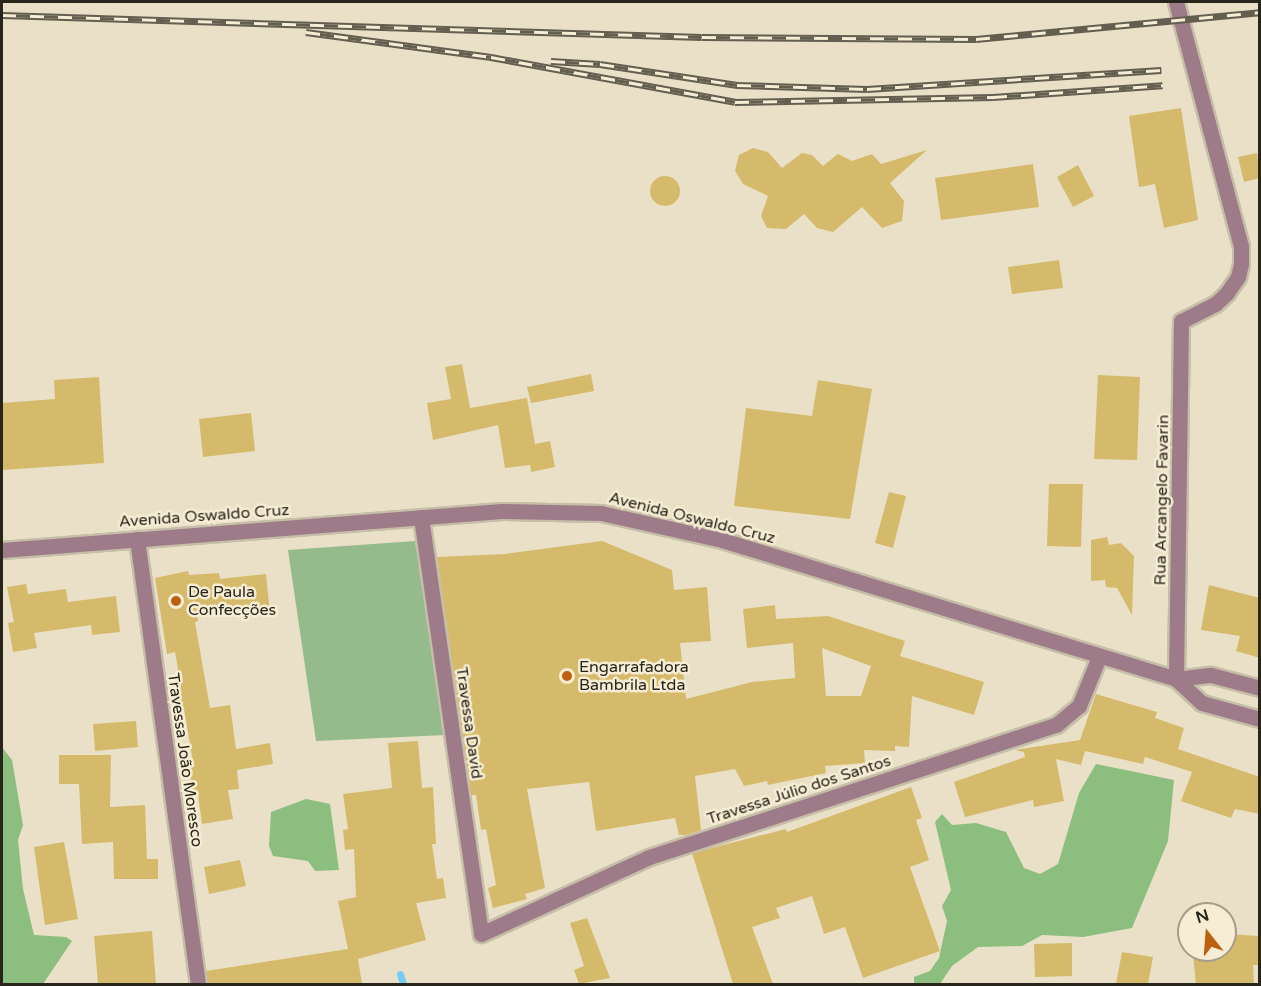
<!DOCTYPE html>
<html>
<head>
<meta charset="utf-8">
<style>
	body { margin:0 }
	#map { position:relative; width:1261px; height:986px; overflow:hidden; background:#e9e0c7; font-family:"Varela Round",sans-serif }
	div>[style] { position:absolute }
	[style*='--x'] { left:calc(var(--x)*1px); top:calc(var(--y)*1px); width:calc(var(--w)*1px); rotate:calc(var(--a)*1deg) }
	.green>* { inset:0; background:#95ba8c }
	.forest>* { inset:0; background:#8cbf7f }
	.stream>* { height:7px; margin:-3.5px; padding:0 3.5px; transform-origin:3.5px; border-radius:3.5px; background:#73ccf6 }
	.building>* { inset:0; background:#d6ba6b }
	.round { border-radius:50% }
	.roads { filter:drop-shadow(2px 0 #c6bea8) drop-shadow(-2px 0 #c6bea8) drop-shadow(0 2px #c6bea8) drop-shadow(0 -2px #c6bea8) }
	.minor>* { height:15px; margin:-7.5px; padding:0 7.5px; transform-origin:7.5px; border-radius:7.5px; background:#9e7b88 }
	.rail>* { height:7px; margin-top:-3.5px; transform-origin:0; background:repeating-linear-gradient(90deg,#f7edd4 0 14px,#635e4f 0 28px); box-sizing:border-box; border-block:2px solid #635e4f }
	.dots>* { width:16px; height:16px; translate:-50% -50%; box-sizing:border-box; border:3px solid #f7edd4; border-radius:50% }
	span { translate:-50% -50%; white-space:nowrap; text-align:center; line-height:1.15; -webkit-text-stroke:5px #f7edd4; paint-order:stroke }
	.street-label { font-size:16px; color:#28251b }
	.poi-label { font-size:16px; color:#28251b }
	.left { translate:0 -50%; text-align:left }
	.frame { position:absolute; inset:0; border:3px solid #28251b; pointer-events:none }
	.north { position:absolute; left:1177px; top:902px; width:60px; height:60px; box-sizing:border-box; background:#f7edd4; border:2px solid #a49d8a; border-radius:50%; rotate:343deg; font-size:16px; font-weight:700; line-height:24px; text-align:center; color:#28251b }
	.north::after { content:''; display:block; margin:auto; width:21px; height:27px; background:#bc5f0f; clip-path:polygon(50% 0,100% 100%,50% 72%,0 100%) }
</style>
</head>
<body>
<div id="map">
	<div class="green">
		<i style="clip-path:polygon(415px 541px,445px 735px,316px 741px,288px 550px)"></i>
	</div>
	<div class="forest">
		<i style="clip-path:polygon(2px 747px,12px 760px,23px 825px,18px 840px,23px 889px,34px 935px,66px 937px,72px 941px,43px 984px,2px 984px)"></i>
		<i style="clip-path:polygon(1096px 764px,1174px 780px,1168px 841px,1132px 928px,1083px 937px,1042px 935px,1022px 946px,978px 947px,952px 966px,940px 984px,914px 984px,914px 977px,930px 971px,939px 958px,947px 921px,942px 906px,951px 890px,935px 822px,942px 814px,952px 825px,976px 823px,1006px 832px,1024px 868px,1040px 874px,1058px 864px,1079px 793px)"></i>
		<i style="clip-path:polygon(306px 799px,330px 804px,339px 870px,315px 871px,308px 861px,273px 856px,269px 846px,271px 812px)"></i>
	</div>
	<div class="stream">
		<i style="--x:400;--y:974;--w:10;--a:73"></i>
	</div>
	<div class="building">
		<i style="clip-path:polygon(1181px 108px,1198px 220px,1164px 228px,1155px 184px,1139px 187px,1129px 116px)"></i>
		<i style="clip-path:polygon(753px 148px,768px 152px,782px 168px,802px 153px,812px 155px,823px 166px,838px 154px,852px 161px,872px 154px,881px 164px,927px 150px,890px 183px,904px 201px,902px 221px,882px 228px,862px 207px,833px 232px,817px 228px,804px 214px,786px 229px,767px 228px,761px 216px,768px 196px,743px 184px,735px 171px,739px 155px)"></i>
		<i style="clip-path:polygon(1257px 153px,1260px 178px,1244px 182px,1238px 157px)"></i>
		<i style="clip-path:polygon(1033px 164px,1039px 207px,941px 220px,935px 178px)"></i>
		<i style="clip-path:polygon(1078px 165px,1094px 196px,1073px 207px,1057px 177px)"></i>
		<i class="round" style="left:650px;top:176px;width:30px;height:30px"></i>
		<i style="clip-path:polygon(1059px 260px,1063px 288px,1012px 294px,1008px 267px)"></i>
		<i style="clip-path:polygon(462px 364px,470px 408px,527px 398px,535px 444px,550px 441px,555px 467px,531px 472px,530px 465px,505px 468px,498px 425px,433px 440px,427px 403px,451px 399px,445px 367px)"></i>
		<i style="clip-path:polygon(591px 374px,594px 391px,531px 403px,527px 387px)"></i>
		<i style="clip-path:polygon(1098px 375px,1140px 377px,1137px 460px,1094px 459px)"></i>
		<i style="clip-path:polygon(99px 377px,104px 463px,2px 470px,2px 403px,55px 399px,54px 380px)"></i>
		<i style="clip-path:polygon(818px 380px,872px 389px,850px 519px,734px 506px,746px 408px,812px 416px)"></i>
		<i style="clip-path:polygon(251px 413px,255px 451px,203px 457px,199px 419px)"></i>
		<i style="clip-path:polygon(1049px 484px,1083px 484px,1081px 547px,1047px 546px)"></i>
		<i style="clip-path:polygon(889px 492px,906px 496px,893px 548px,875px 543px)"></i>
		<i style="clip-path:polygon(1107px 537px,1109px 545px,1121px 543px,1134px 556px,1132px 615px,1117px 588px,1106px 587px,1105px 580px,1091px 581px,1091px 540px)"></i>
		<i style="clip-path:polygon(evenodd,602px 541px,672px 570px,674px 590px,707px 587px,711px 641px,680px 643px,686px 699px,752px 682px,795px 678px,793px 643px,747px 648px,743px 609px,775px 605px,776px 619px,828px 616px,905px 641px,900px 656px,984px 682px,974px 715px,912px 696px,909px 747px,895px 746px,895px 751px,864px 750px,865px 763px,825px 766px,826px 773px,768px 785px,767px 781px,744px 786px,735px 769px,695px 776px,701px 830px,686px 835px,679px 835px,675px 818px,596px 831px,589px 782px,527px 789px,545px 888px,525px 894px,527px 899px,493px 908px,488px 888px,496px 885px,486px 829px,481px 830px,476px 795px,471px 795px,437px 557px,505px 554px,602px 541px,822px 648px,871px 666px,861px 696px,826px 696px,822px 648px)"></i>
		<i style="clip-path:polygon(188px 571px,189px 575px,219px 573px,220px 579px,266px 574px,270px 613px,197px 614px,198px 621px,195px 622px,210px 708px,230px 705px,236px 749px,270px 743px,273px 764px,237px 770px,239px 789px,228px 790px,233px 819px,202px 824px,198px 794px,193px 795px,189px 763px,193px 762px,184px 709px,173px 710px,169px 688px,181px 686px,175px 652px,167px 654px,155px 578px)"></i>
		<i style="clip-path:polygon(26px 584px,28px 594px,66px 589px,68px 602px,116px 596px,120px 632px,92px 635px,91px 625px,34px 633px,37px 648px,13px 652px,8px 623px,14px 622px,7px 587px)"></i>
		<i style="clip-path:polygon(1209px 585px,1260px 598px,1260px 658px,1236px 651px,1240px 636px,1201px 630px)"></i>
		<i style="clip-path:polygon(1096px 694px,1157px 712px,1155px 718px,1184px 728px,1178px 749px,1260px 777px,1260px 814px,1235px 809px,1231px 818px,1181px 801px,1192px 772px,1145px 757px,1143px 764px,1085px 751px,1081px 765px,1056px 759px,1064px 801px,1034px 807px,1033px 800px,965px 817px,954px 782px,1025px 757px,1024px 752px,1015px 750px,1080px 740px)"></i>
		<i style="clip-path:polygon(136px 721px,138px 747px,95px 751px,93px 724px)"></i>
		<i style="clip-path:polygon(418px 741px,422px 788px,433px 787px,436px 844px,432px 844px,437px 879px,443px 878px,446px 898px,416px 903px,426px 940px,358px 959px,362px 984px,208px 984px,206px 971px,348px 949px,338px 901px,356px 897px,354px 849px,345px 850px,343px 830px,348px 829px,343px 794px,392px 788px,388px 743px)"></i>
		<i style="clip-path:polygon(59px 755px,111px 755px,110px 807px,145px 805px,147px 859px,158px 859px,158px 879px,114px 879px,113px 842px,82px 844px,79px 784px,59px 784px)"></i>
		<i style="clip-path:polygon(911px 787px,922px 818px,916px 820px,929px 860px,910px 867px,940px 951px,863px 978px,845px 927px,824px 934px,812px 896px,776px 908px,780px 918px,752px 927px,773px 984px,733px 984px,692px 853px,786px 829px,787px 832px)"></i>
		<i style="clip-path:polygon(64px 842px,78px 919px,45px 925px,34px 847px)"></i>
		<i style="clip-path:polygon(240px 860px,246px 886px,209px 894px,204px 867px)"></i>
		<i style="clip-path:polygon(587px 918px,610px 978px,579px 984px,574px 970px,584px 966px,570px 923px)"></i>
		<i style="clip-path:polygon(152px 931px,156px 984px,98px 984px,94px 936px)"></i>
		<i style="clip-path:polygon(1225px 934px,1260px 936px,1260px 965px,1253px 965px,1254px 984px,1196px 984px,1193px 954px,1224px 951px)"></i>
		<i style="clip-path:polygon(1072px 943px,1072px 976px,1035px 977px,1034px 944px)"></i>
		<i style="clip-path:polygon(1122px 952px,1153px 957px,1148px 984px,1116px 984px)"></i>
	</div>
	<div class="roads">
		<div class="minor">
			<i style="--x:1176;--y:2;--w:253;--a:75.1"></i>
			<i style="--x:1241;--y:247;--w:17;--a:90"></i>
			<i style="--x:1241;--y:264;--w:13;--a:103"></i>
			<i style="--x:1238;--y:277;--w:19;--a:125"></i>
			<i style="--x:1227;--y:293;--w:16;--a:137"></i>
			<i style="--x:1215;--y:304;--w:38;--a:153"></i>
			<i style="--x:1181;--y:321;--w:358;--a:90.8"></i>
			<i style="--x:421;--y:517;--w:421;--a:81.8"></i>
			<i style="--x:481;--y:934;--w:185;--a:-24.6"></i>
			<i style="--x:649;--y:857;--w:428;--a:-18"></i>
			<i style="--x:1056;--y:725;--w:30;--a:-40"></i>
			<i style="--x:1079;--y:706;--w:53;--a:-67.8"></i>
			<i style="--x:137;--y:539;--w:449;--a:82.2"></i>
			<i style="--x:2;--y:550;--w:501;--a:-4.47"></i>
			<i style="--x:501;--y:511;--w:100;--a:1.1"></i>
			<i style="--x:601;--y:513;--w:124;--a:12.6"></i>
			<i style="--x:722;--y:540;--w:475;--a:17"></i>
			<i style="--x:1176;--y:679;--w:35;--a:-7"></i>
			<i style="--x:1211;--y:675;--w:51;--a:14.9"></i>
			<i style="--x:1176;--y:679;--w:35;--a:43"></i>
			<i style="--x:1202;--y:703;--w:60;--a:15.4"></i>
		</div>
	</div>
	<div class="rail">
		<i style="--x:2;--y:15;--w:700;--a:1.8"></i>
		<i style="--x:702;--y:37;--w:274;--a:0.4"></i>
		<i style="--x:976;--y:39;--w:285;--a:-5.4"></i>
		<i style="--x:306;--y:32;--w:187;--a:7.7"></i>
		<i style="--x:491;--y:57;--w:248;--a:10.4"></i>
		<i style="--x:735;--y:102;--w:258;--a:-1.1"></i>
		<i style="--x:993;--y:97;--w:170;--a:-4"></i>
		<i style="--x:551;--y:61;--w:49;--a:3.5"></i>
		<i style="--x:600;--y:64;--w:139;--a:8.7"></i>
		<i style="--x:737;--y:85;--w:130;--a:1.8"></i>
		<i style="--x:867;--y:89;--w:295;--a:-3.7"></i>
	</div>
	<div class="dots">
		<i style="left:176px;top:601px;background:#bc5f0f"></i>
		<i style="left:567px;top:676px;background:#bc5f0f"></i>
	</div>
	<div class="street-label">
		<span style="left:1162px;top:500px;rotate:-89deg">Rua Arcangelo Favarin</span>
		<span style="left:204px;top:516px;rotate:-4deg">Avenida Oswaldo Cruz</span>
		<span style="left:692px;top:518px;rotate:14deg">Avenida Oswaldo Cruz</span>
		<span style="left:469px;top:723px;rotate:82deg">Travessa David</span>
		<span style="left:185px;top:760px;rotate:82deg">Travessa João Moresco</span>
		<span style="left:799px;top:790px;rotate:-18deg">Travessa Júlio dos Santos</span>
	</div>
	<div class="poi-label">
		<span class="left" style="left:188px;top:601px">De Paula<br>Confecções</span>
		<span class="left" style="left:579px;top:676px">Engarrafadora<br>Bambrila Ltda</span>
	</div>
	<div class="frame"></div>
	<div class="north">N</div>
</div>
</body>
</html>
